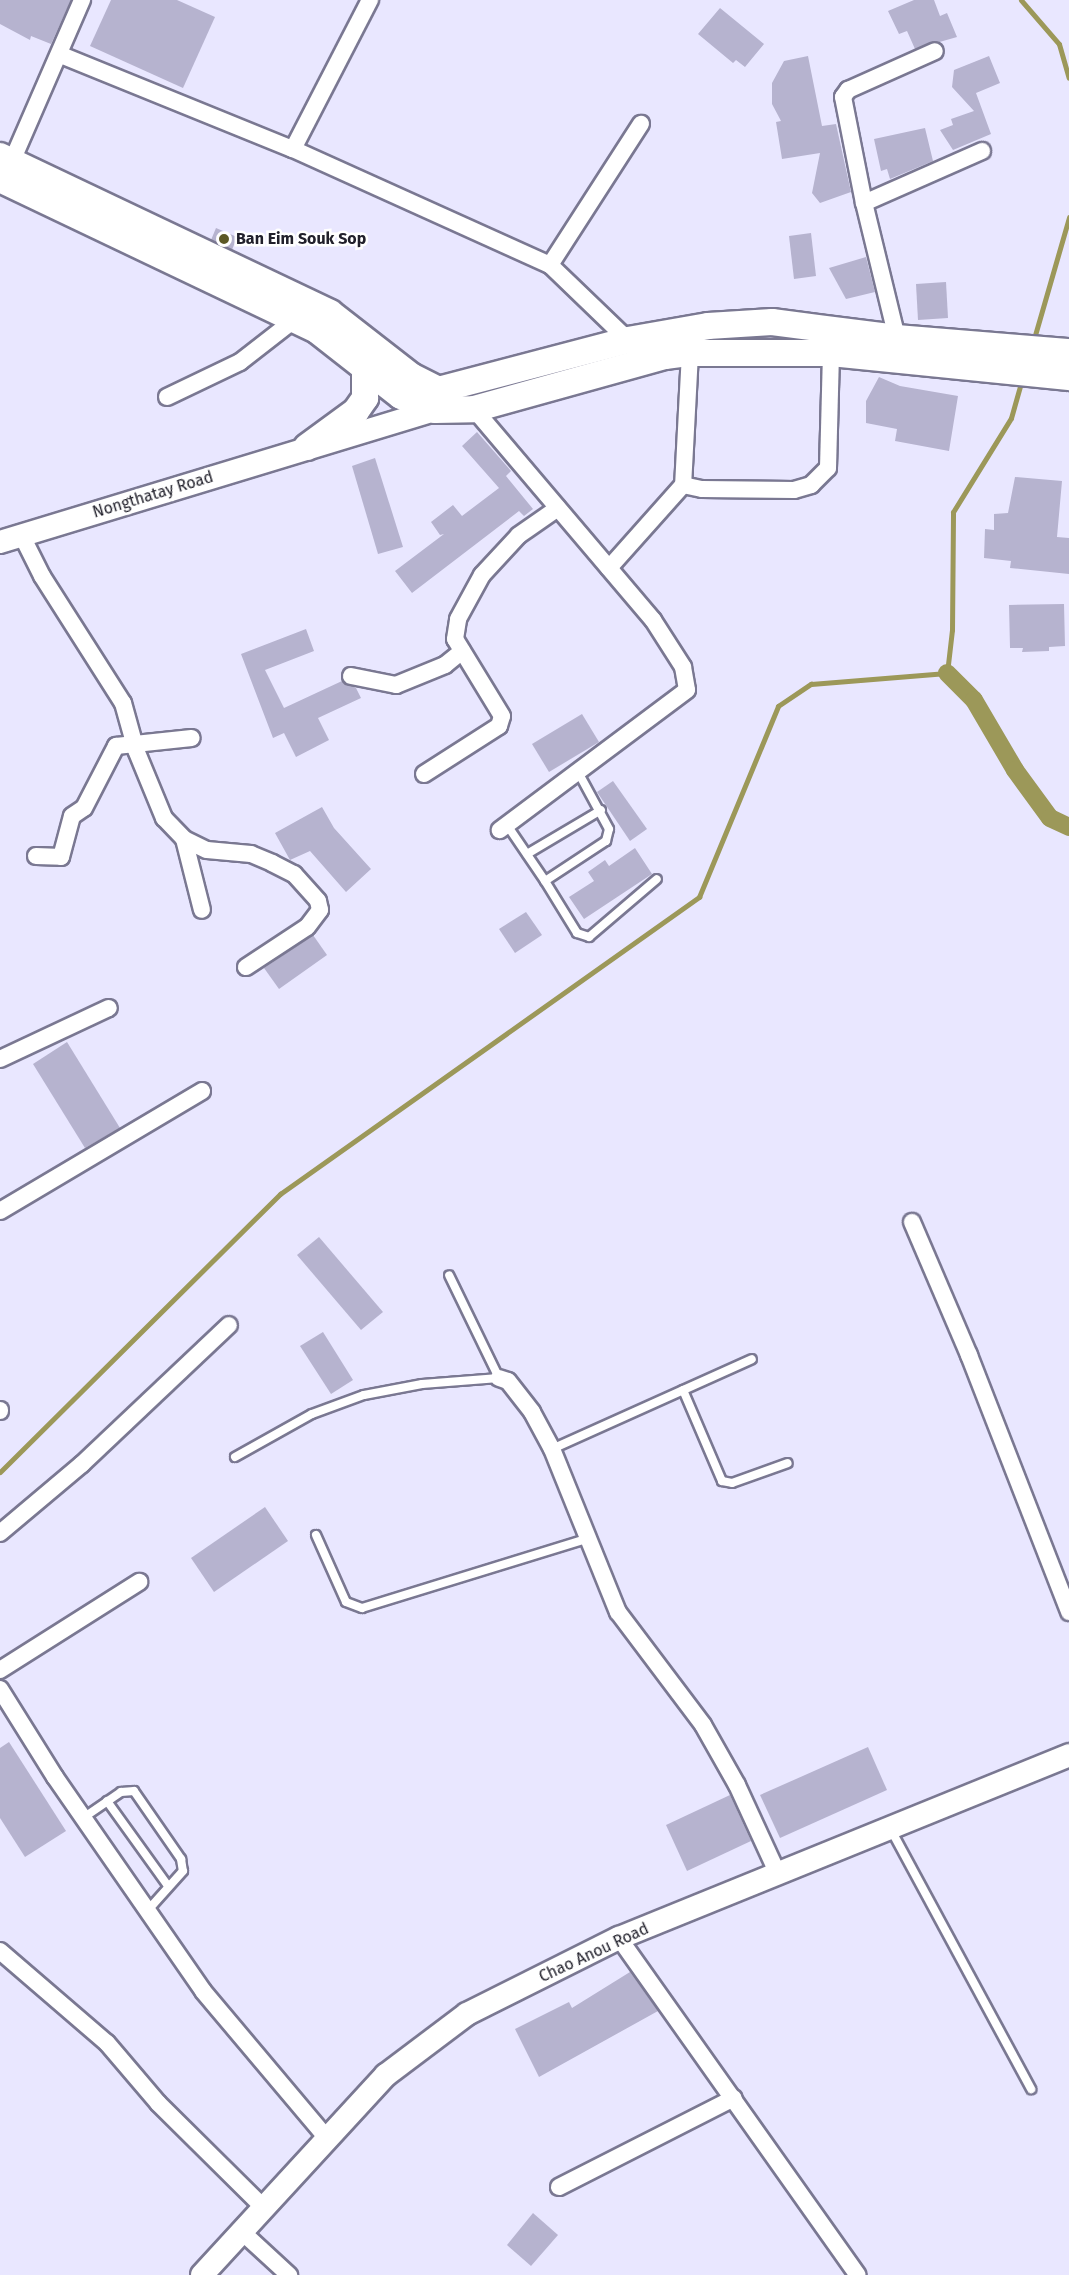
<!DOCTYPE html>
<html>
<head>
<meta charset="utf-8">
<style>
	body { margin:0 }
	#map { position:relative; width:1069px; height:2275px; overflow:hidden; background:#e9e7ff; font-family:"Fira Sans",sans-serif }
	div>[style] { position:absolute }
	[style*='--x'] { left:calc(var(--x)*1px); top:calc(var(--y)*1px); width:calc(var(--w)*1px); rotate:calc(var(--a)*1deg) }
	.stream>* { height:5px; margin:-2.5px; padding:0 2.5px; transform-origin:2.5px; border-radius:2.5px; background:#9c9859 }
	.canal>* { height:18px; margin:-9px; padding:0 9px; transform-origin:9px; border-radius:9px; background:#9c9859 }
	.building>* { inset:0; background:#b6b3cf }
	.roads { filter:drop-shadow(2px 0 #7a7892) drop-shadow(-2px 0 #7a7892) drop-shadow(0 2px #7a7892) drop-shadow(0 -2px #7a7892) }
	.lane>* { height:8px; margin:-4px; padding:0 4px; transform-origin:4px; border-radius:4px; background:#fff }
	.street>* { height:16px; margin:-8px; padding:0 8px; transform-origin:8px; border-radius:8px; background:#fff }
	.secondary>* { height:22px; margin:-11px; padding:0 11px; transform-origin:11px; border-radius:11px; background:#fff }
	.primary>* { height:26px; margin:-13px; padding:0 13px; transform-origin:13px; border-radius:13px; background:#fff }
	.dots>* { width:16px; height:16px; translate:-50% -50%; box-sizing:border-box; border:3px solid #fff; border-radius:50% }
	span { translate:-50% -50%; white-space:nowrap; text-align:center; line-height:1.15; -webkit-text-stroke:5px #fff; paint-order:stroke }
	.poi-label { font-size:16px; color:#21202b; font-weight:700 }
	.left { translate:0 -50%; text-align:left }
	.street-label { font-size:16px; color:#21202b }
</style>
</head>
<body>
<div id="map">
	<div class="stream">
		<i style="--x:1021;--y:0;--w:58;--a:49.2"></i>
		<i style="--x:1059;--y:44;--w:35;--a:74"></i>
		<i style="--x:1033;--y:342;--w:130;--a:-73.9"></i>
		<i style="--x:0;--y:1472;--w:395;--a:-44.8"></i>
		<i style="--x:280;--y:1194;--w:514;--a:-35.33"></i>
		<i style="--x:699;--y:897;--w:207;--a:-67.5"></i>
		<i style="--x:778;--y:706;--w:40;--a:-34"></i>
		<i style="--x:811;--y:684;--w:136;--a:-4.6"></i>
		<i style="--x:947;--y:673;--w:43;--a:-83.4"></i>
		<i style="--x:952;--y:630;--w:118;--a:-89.5"></i>
		<i style="--x:953;--y:512;--w:110;--a:-58.3"></i>
		<i style="--x:1011;--y:418;--w:41;--a:-74.2"></i>
	</div>
	<div class="canal">
		<i style="--x:947;--y:673;--w:38;--a:45"></i>
		<i style="--x:974;--y:700;--w:81;--a:59.6"></i>
		<i style="--x:1015;--y:770;--w:59;--a:53.9"></i>
		<i style="--x:1050;--y:818;--w:21;--a:25"></i>
	</div>
	<div class="building">
		<i style="clip-path:polygon(0 0,71px 0,51px 44px,31px 36px,30px 40px,0 24px)"></i>
		<i style="clip-path:polygon(111px 0,177px 0,215px 17px,183px 88px,90px 46px)"></i>
		<i style="clip-path:polygon(914px 0,934px 0,940px 16px,947px 13px,957px 37px,915px 49px,907px 31px,899px 34px,888px 11px)"></i>
		<i style="clip-path:polygon(720px 8px,764px 44px,745px 67px,736px 60px,733px 63px,698px 34px)"></i>
		<i style="clip-path:polygon(808px 56px,822px 126px,836px 124px,851px 192px,820px 203px,812px 193px,820px 153px,782px 159px,776px 122px,781px 121px,772px 104px,772px 83px,784px 61px)"></i>
		<i style="clip-path:polygon(989px 56px,1000px 83px,976px 93px,991px 134px,953px 150px,940px 130px,953px 125px,951px 119px,974px 111px,952px 87px,954px 70px)"></i>
		<i style="clip-path:polygon(925px 128px,933px 161px,890px 179px,887px 169px,881px 171px,874px 139px)"></i>
		<i style="clip-path:polygon(216px 228px,237px 237px,232px 250px,211px 240px)"></i>
		<i style="clip-path:polygon(811px 233px,816px 276px,794px 279px,789px 236px)"></i>
		<i style="clip-path:polygon(866px 257px,875px 292px,846px 299px,829px 268px)"></i>
		<i style="clip-path:polygon(946px 282px,948px 318px,918px 320px,916px 284px)"></i>
		<i style="clip-path:polygon(879px 377px,900px 386px,958px 396px,949px 451px,895px 441px,897px 429px,866px 423px,866px 401px)"></i>
		<i style="clip-path:polygon(477px 432px,511px 471px,506px 476px,533px 509px,524px 516px,519px 511px,412px 593px,395px 571px,444px 534px,440px 535px,431px 522px,453px 505px,462px 516px,499px 488px,462px 446px)"></i>
		<i style="clip-path:polygon(375px 458px,403px 547px,378px 554px,352px 466px)"></i>
		<i style="clip-path:polygon(1015px 477px,1062px 481px,1057px 537px,1069px 538px,1069px 574px,1010px 568px,1011px 561px,984px 558px,985px 529px,994px 530px,994px 514px,1008px 513px)"></i>
		<i style="clip-path:polygon(1064px 604px,1065px 646px,1049px 647px,1049px 651px,1022px 652px,1023px 648px,1010px 648px,1009px 605px)"></i>
		<i style="clip-path:polygon(306px 629px,314px 651px,265px 670px,284px 708px,342px 681px,356px 688px,361px 698px,318px 718px,329px 740px,296px 757px,284px 733px,273px 738px,241px 654px)"></i>
		<i style="clip-path:polygon(582px 714px,599px 742px,549px 772px,532px 744px)"></i>
		<i style="clip-path:polygon(613px 781px,647px 829px,630px 841px,597px 792px)"></i>
		<i style="clip-path:polygon(322px 807px,334px 828px,371px 869px,346px 892px,310px 851px,290px 860px,275px 833px)"></i>
		<i style="clip-path:polygon(635px 848px,652px 874px,584px 919px,569px 897px,594px 881px,588px 872px,605px 860px,609px 866px)"></i>
		<i style="clip-path:polygon(526px 912px,542px 935px,515px 953px,499px 929px)"></i>
		<i style="clip-path:polygon(313px 935px,327px 955px,279px 989px,264px 968px)"></i>
		<i style="clip-path:polygon(67px 1042px,120px 1128px,85px 1148px,33px 1064px)"></i>
		<i style="clip-path:polygon(319px 1237px,383px 1312px,361px 1330px,297px 1255px)"></i>
		<i style="clip-path:polygon(323px 1332px,353px 1380px,331px 1394px,300px 1346px)"></i>
		<i style="clip-path:polygon(265px 1507px,288px 1541px,214px 1592px,191px 1558px)"></i>
		<i style="clip-path:polygon(9px 1742px,66px 1831px,25px 1857px,0 1818px,0 1748px)"></i>
		<i style="clip-path:polygon(868px 1747px,887px 1790px,780px 1838px,760px 1795px)"></i>
		<i style="clip-path:polygon(730px 1795px,751px 1841px,687px 1871px,666px 1825px)"></i>
		<i style="clip-path:polygon(630px 1972px,658px 2011px,539px 2077px,515px 2029px,569px 2002px,572px 2008px)"></i>
		<i style="clip-path:polygon(533px 2213px,558px 2235px,531px 2266px,507px 2245px)"></i>
	</div>
	<div class="roads">
		<div class="lane">
			<i style="--x:507;--y:825;--w:68;--a:55.8"></i>
			<i style="--x:545;--y:881;--w:73;--a:-33.3"></i>
			<i style="--x:606;--y:841;--w:12;--a:-76"></i>
			<i style="--x:609;--y:829;--w:65;--a:-118.5"></i>
			<i style="--x:527;--y:854;--w:86;--a:-30.7"></i>
			<i style="--x:545;--y:881;--w:61;--a:58.4"></i>
			<i style="--x:577;--y:933;--w:13;--a:18"></i>
			<i style="--x:589;--y:937;--w:89;--a:-40.5"></i>
			<i style="--x:683;--y:1390;--w:99;--a:66.8"></i>
			<i style="--x:722;--y:1481;--w:10;--a:11"></i>
			<i style="--x:732;--y:1483;--w:59;--a:-19.7"></i>
			<i style="--x:552;--y:1449;--w:219;--a:-24.2"></i>
			<i style="--x:235;--y:1457;--w:88;--a:-29.2"></i>
			<i style="--x:312;--y:1414;--w:55;--a:-20.1"></i>
			<i style="--x:364;--y:1395;--w:59;--a:-10.7"></i>
			<i style="--x:422;--y:1384;--w:77;--a:-4.5"></i>
			<i style="--x:499;--y:1378;--w:114;--a:-115.9"></i>
			<i style="--x:316;--y:1535;--w:73;--a:65.9"></i>
			<i style="--x:346;--y:1602;--w:17;--a:21"></i>
			<i style="--x:362;--y:1608;--w:234;--a:-17.1"></i>
			<i style="--x:107;--y:1801;--w:105;--a:54.3"></i>
			<i style="--x:83;--y:1818;--w:46;--a:-34.4"></i>
			<i style="--x:121;--y:1792;--w:13;--a:-4"></i>
			<i style="--x:134;--y:1791;--w:83;--a:55.3"></i>
			<i style="--x:181;--y:1859;--w:12;--a:81"></i>
			<i style="--x:183;--y:1871;--w:52;--a:131.9"></i>
			<i style="--x:890;--y:1828;--w:297;--a:61.6"></i>
		</div>
		<div class="street">
			<i style="--x:61;--y:55;--w:250;--a:22.1"></i>
			<i style="--x:293;--y:149;--w:282;--a:24.3"></i>
			<i style="--x:550;--y:265;--w:108;--a:43.9"></i>
			<i style="--x:293;--y:149;--w:168;--a:-62.7"></i>
			<i style="--x:12;--y:161;--w:176;--a:-66.5"></i>
			<i style="--x:864;--y:203;--w:129;--a:-23.8"></i>
			<i style="--x:550;--y:265;--w:168;--a:-57.2"></i>
			<i style="--x:897;--y:338;--w:139;--a:-103.7"></i>
			<i style="--x:864;--y:203;--w:108;--a:-101.2"></i>
			<i style="--x:843;--y:97;--w:9;--a:-54"></i>
			<i style="--x:848;--y:90;--w:95;--a:-24.1"></i>
			<i style="--x:690;--y:353;--w:132;--a:93"></i>
			<i style="--x:683;--y:485;--w:19;--a:12"></i>
			<i style="--x:702;--y:489;--w:92;--a:0.6"></i>
			<i style="--x:794;--y:490;--w:18;--a:-16"></i>
			<i style="--x:811;--y:485;--w:24;--a:-45"></i>
			<i style="--x:828;--y:468;--w:115;--a:-88.5"></i>
			<i style="--x:167;--y:397;--w:81;--a:-25.6"></i>
			<i style="--x:240;--y:362;--w:68;--a:-37.9"></i>
			<i style="--x:474;--y:409;--w:277;--a:49.7"></i>
			<i style="--x:653;--y:620;--w:56;--a:57.4"></i>
			<i style="--x:683;--y:667;--w:23;--a:80"></i>
			<i style="--x:687;--y:690;--w:234;--a:143.2"></i>
			<i style="--x:22;--y:536;--w:45;--a:63.4"></i>
			<i style="--x:42;--y:576;--w:151;--a:57.5"></i>
			<i style="--x:123;--y:703;--w:49;--a:74.5"></i>
			<i style="--x:136;--y:750;--w:74;--a:67.6"></i>
			<i style="--x:164;--y:818;--w:29;--a:46"></i>
			<i style="--x:184;--y:839;--w:73;--a:75.8"></i>
			<i style="--x:609;--y:568;--w:111;--a:-48.3"></i>
			<i style="--x:351;--y:676;--w:46;--a:11.3"></i>
			<i style="--x:396;--y:685;--w:53;--a:-22.2"></i>
			<i style="--x:445;--y:665;--w:22;--a:-39"></i>
			<i style="--x:424;--y:774;--w:89;--a:-32.6"></i>
			<i style="--x:499;--y:726;--w:10;--a:-73"></i>
			<i style="--x:502;--y:716;--w:90;--a:-121.4"></i>
			<i style="--x:455;--y:639;--w:20;--a:-81"></i>
			<i style="--x:458;--y:619;--w:50;--a:-61.4"></i>
			<i style="--x:482;--y:575;--w:54;--a:-47.2"></i>
			<i style="--x:519;--y:535;--w:47;--a:-34.7"></i>
			<i style="--x:184;--y:839;--w:25;--a:26"></i>
			<i style="--x:207;--y:850;--w:44;--a:5.2"></i>
			<i style="--x:251;--y:854;--w:23;--a:23"></i>
			<i style="--x:272;--y:863;--w:25;--a:27"></i>
			<i style="--x:294;--y:874;--w:36;--a:48"></i>
			<i style="--x:318;--y:901;--w:9;--a:77"></i>
			<i style="--x:320;--y:910;--w:21;--a:127"></i>
			<i style="--x:307;--y:927;--w:73;--a:146.7"></i>
			<i style="--x:36;--y:856;--w:25;--a:2"></i>
			<i style="--x:61;--y:857;--w:42;--a:-75"></i>
			<i style="--x:72;--y:816;--w:14;--a:-34"></i>
			<i style="--x:84;--y:808;--w:70;--a:-62.7"></i>
			<i style="--x:116;--y:746;--w:76;--a:-6"></i>
			<i style="--x:0;--y:1059;--w:120;--a:-25.1"></i>
			<i style="--x:0;--y:1211;--w:235;--a:-30.7"></i>
			<i style="--x:912;--y:1222;--w:145;--a:66.8"></i>
			<i style="--x:969;--y:1355;--w:276;--a:68.7"></i>
			<i style="--x:499;--y:1378;--w:9;--a:18"></i>
			<i style="--x:508;--y:1381;--w:39;--a:52"></i>
			<i style="--x:532;--y:1412;--w:42;--a:61.6"></i>
			<i style="--x:552;--y:1449;--w:176;--a:68"></i>
			<i style="--x:618;--y:1612;--w:141;--a:53"></i>
			<i style="--x:703;--y:1725;--w:69;--a:60.5"></i>
			<i style="--x:737;--y:1785;--w:98;--a:65.3"></i>
			<i style="--x:0;--y:1410;--w:1;--a:90"></i>
			<i style="--x:0;--y:1533;--w:107;--a:-40.1"></i>
			<i style="--x:82;--y:1464;--w:202;--a:-43.4"></i>
			<i style="--x:0;--y:1670;--w:165;--a:-32.3"></i>
			<i style="--x:0;--y:1689;--w:104;--a:58"></i>
			<i style="--x:55;--y:1777;--w:260;--a:55.3"></i>
			<i style="--x:203;--y:1991;--w:191;--a:49.9"></i>
			<i style="--x:619;--y:1938;--w:413;--a:54.7"></i>
			<i style="--x:0;--y:1951;--w:141;--a:40.7"></i>
			<i style="--x:107;--y:2043;--w:79;--a:49.6"></i>
			<i style="--x:158;--y:2103;--w:146;--a:44.7"></i>
			<i style="--x:559;--y:2187;--w:196;--a:-27"></i>
			<i style="--x:240;--y:2230;--w:67;--a:42.6"></i>
		</div>
		<div class="secondary">
			<i style="--x:0;--y:542;--w:455;--a:-16.9"></i>
			<i style="--x:435;--y:410;--w:9;--a:-84"></i>
			<i style="--x:202;--y:2275;--w:272;--a:-47.4"></i>
			<i style="--x:386;--y:2075;--w:101;--a:-37"></i>
			<i style="--x:467;--y:2014;--w:170;--a:-26.6"></i>
			<i style="--x:619;--y:1938;--w:486;--a:-22.1"></i>
		</div>
		<div class="primary">
			<i style="--x:0;--y:156;--w:365;--a:25.4"></i>
			<i style="--x:330;--y:313;--w:103;--a:37.9"></i>
			<i style="--x:411;--y:376;--w:30;--a:27"></i>
			<i style="--x:438;--y:390;--w:196;--a:-14.7"></i>
			<i style="--x:628;--y:340;--w:81;--a:-9.9"></i>
			<i style="--x:708;--y:326;--w:64;--a:-3.6"></i>
			<i style="--x:772;--y:322;--w:126;--a:7.3"></i>
			<i style="--x:897;--y:338;--w:173;--a:4.7"></i>
			<i style="--x:0;--y:179;--w:352;--a:25.5"></i>
			<i style="--x:318;--y:331;--w:105;--a:38.1"></i>
			<i style="--x:401;--y:396;--w:37;--a:22"></i>
			<i style="--x:435;--y:410;--w:39;--a:-1"></i>
			<i style="--x:474;--y:409;--w:198;--a:-15.5"></i>
			<i style="--x:665;--y:356;--w:25;--a:-7"></i>
			<i style="--x:690;--y:353;--w:141;--a:0"></i>
			<i style="--x:831;--y:353;--w:239;--a:5.8"></i>
			<i style="--x:307;--y:447;--w:61;--a:-36.3"></i>
			<i style="--x:356;--y:411;--w:16;--a:-55"></i>
			<i style="--x:365;--y:398;--w:27;--a:-90"></i>
		</div>
	</div>
	<div class="dots">
		<i style="left:224px;top:239px;background:#5c5825"></i>
	</div>
	<div class="poi-label">
		<span class="left" style="left:236px;top:239px">Ban Eim Souk Sop</span>
	</div>
	<div class="street-label">
		<span style="left:153px;top:495px;rotate:-17deg">Nongthatay Road</span>
		<span style="left:594px;top:1953px;rotate:-25deg">Chao Anou Road</span>
	</div>
</div>
</body>
</html>
